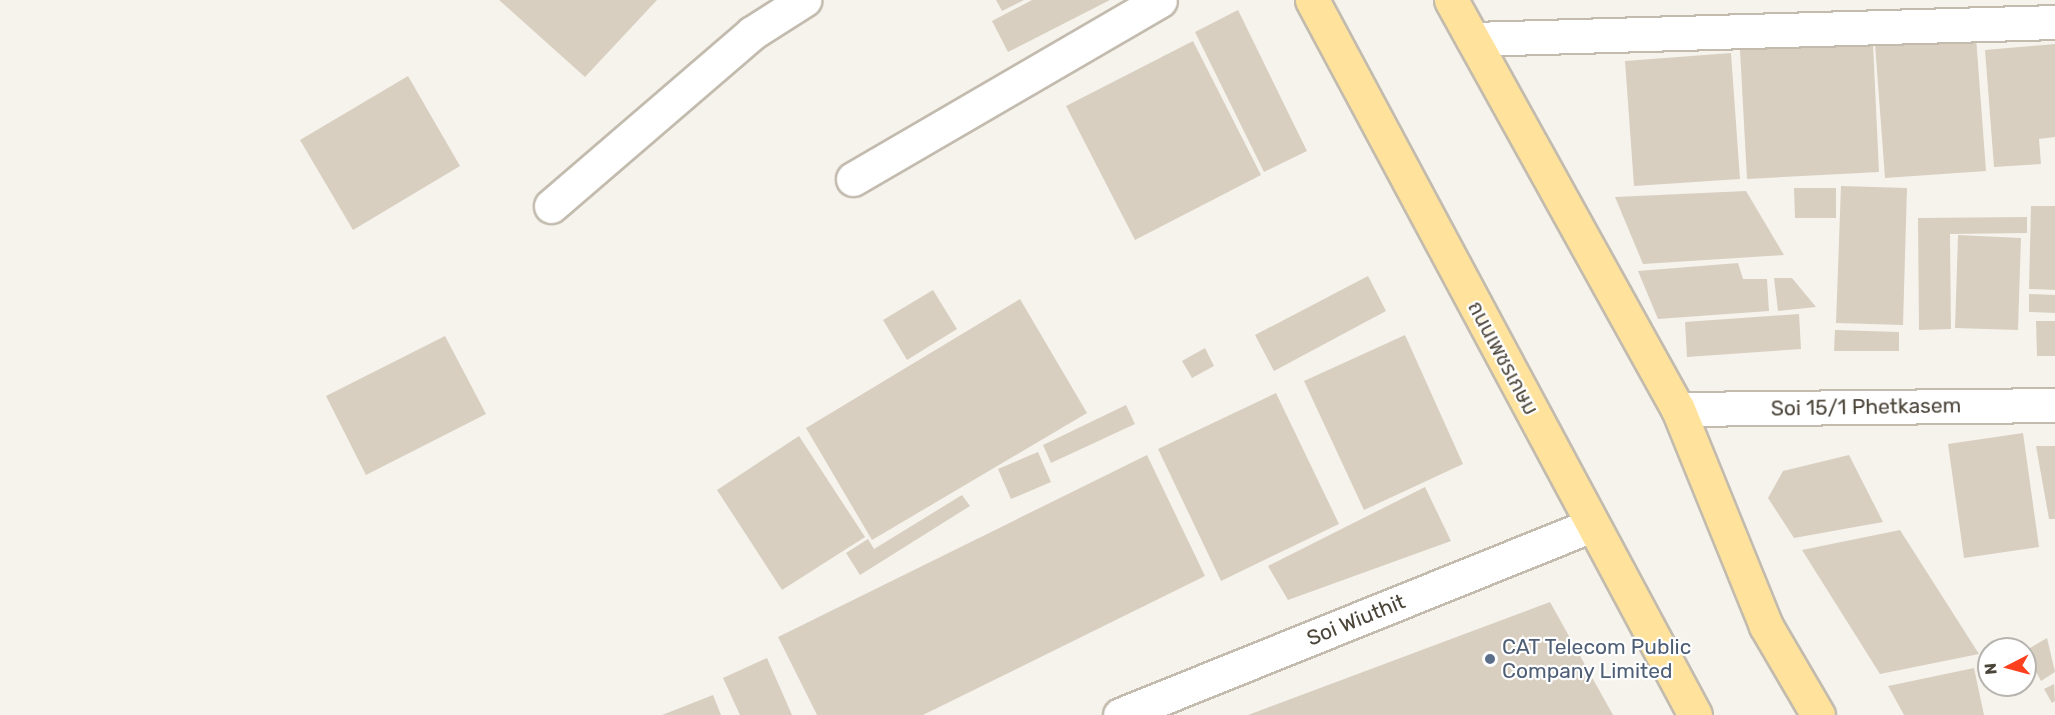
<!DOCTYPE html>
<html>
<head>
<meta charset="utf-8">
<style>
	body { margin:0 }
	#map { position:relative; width:2055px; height:715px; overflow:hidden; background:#f6f3ec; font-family:Rubik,"Noto Sans Thai",sans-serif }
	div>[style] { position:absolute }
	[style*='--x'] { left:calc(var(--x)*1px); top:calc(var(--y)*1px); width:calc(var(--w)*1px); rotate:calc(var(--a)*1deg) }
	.building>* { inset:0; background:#d8cfc1 }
	.roads { filter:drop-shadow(2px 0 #c2bbae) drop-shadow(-2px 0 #c2bbae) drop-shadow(0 2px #c2bbae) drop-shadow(0 -2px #c2bbae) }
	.minor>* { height:33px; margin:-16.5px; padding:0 16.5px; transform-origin:16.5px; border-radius:16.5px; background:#fff }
	.major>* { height:33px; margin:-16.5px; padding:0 16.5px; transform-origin:16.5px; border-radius:16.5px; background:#ffe39c }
	.dots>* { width:16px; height:16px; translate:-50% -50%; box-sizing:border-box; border:3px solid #fff; border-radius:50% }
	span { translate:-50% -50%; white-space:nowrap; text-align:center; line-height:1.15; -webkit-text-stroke:4.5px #fff; paint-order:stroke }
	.street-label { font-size:21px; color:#4b4439 }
	.service-label { font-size:21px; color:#4e5e75 }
	.left { translate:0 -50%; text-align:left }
	.north { position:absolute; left:1977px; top:637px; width:60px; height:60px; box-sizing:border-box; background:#fff; border:2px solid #b7b4b0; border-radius:50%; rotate:264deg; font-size:16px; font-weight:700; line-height:24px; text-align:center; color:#4b4439 }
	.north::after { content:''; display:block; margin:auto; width:21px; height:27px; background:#fc3f1d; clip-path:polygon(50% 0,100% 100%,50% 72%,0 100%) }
</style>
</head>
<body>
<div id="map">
	<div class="building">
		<i style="clip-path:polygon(499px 0,657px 0,585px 77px)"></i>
		<i style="clip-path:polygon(996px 0,1024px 0,1002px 11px)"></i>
		<i style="clip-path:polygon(1032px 0,1110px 0,1008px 52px,992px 21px)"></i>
		<i style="clip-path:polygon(1238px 10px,1307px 151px,1264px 172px,1195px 32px)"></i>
		<i style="clip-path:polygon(1976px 37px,1986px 171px,1885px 178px,1875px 44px)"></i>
		<i style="clip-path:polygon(1193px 41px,1261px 175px,1135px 240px,1066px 106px)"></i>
		<i style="clip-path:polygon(1873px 44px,1879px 172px,1747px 179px,1740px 50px)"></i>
		<i style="clip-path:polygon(2055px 44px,2055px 137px,2039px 139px,2041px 164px,1994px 167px,1985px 50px)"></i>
		<i style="clip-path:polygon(1731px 53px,1740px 179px,1634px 186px,1625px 61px)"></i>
		<i style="clip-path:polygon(408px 76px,460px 166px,353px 230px,300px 140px)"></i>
		<i style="clip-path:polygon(1841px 186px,1907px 188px,1903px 325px,1836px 323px)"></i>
		<i style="clip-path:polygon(1794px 188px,1836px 188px,1836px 218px,1795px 218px)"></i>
		<i style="clip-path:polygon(1746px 191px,1784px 255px,1643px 264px,1615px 197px)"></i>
		<i style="clip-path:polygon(2031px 206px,2055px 206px,2055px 290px,2029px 289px)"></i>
		<i style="clip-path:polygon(2027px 217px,2027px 233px,1950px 234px,1951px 329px,1919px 330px,1918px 218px)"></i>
		<i style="clip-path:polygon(1958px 235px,2021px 238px,2018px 330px,1955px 328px)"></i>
		<i style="clip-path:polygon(1738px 263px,1743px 279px,1767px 279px,1769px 311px,1658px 319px,1638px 271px)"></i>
		<i style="clip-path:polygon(1368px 276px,1386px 311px,1274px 371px,1255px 335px)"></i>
		<i style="clip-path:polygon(1774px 278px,1792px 278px,1816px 307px,1778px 311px)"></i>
		<i style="clip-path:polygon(933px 290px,957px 329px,907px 360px,883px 320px)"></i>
		<i style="clip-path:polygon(2029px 294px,2055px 295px,2055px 313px,2029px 312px)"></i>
		<i style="clip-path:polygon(1020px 299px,1087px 413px,872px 540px,806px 428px)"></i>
		<i style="clip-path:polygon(1799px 314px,1801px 349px,1687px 357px,1685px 322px)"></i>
		<i style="clip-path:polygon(2036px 321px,2055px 321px,2055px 356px,2037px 356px)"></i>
		<i style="clip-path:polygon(1835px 330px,1899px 332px,1899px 351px,1834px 351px)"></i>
		<i style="clip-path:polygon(1405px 335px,1463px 464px,1364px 510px,1304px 381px)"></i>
		<i style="clip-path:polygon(445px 336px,486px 414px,366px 475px,326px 396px)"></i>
		<i style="clip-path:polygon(1205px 348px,1214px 366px,1192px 378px,1182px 361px)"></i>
		<i style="clip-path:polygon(1276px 393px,1339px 524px,1221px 581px,1158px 449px)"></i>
		<i style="clip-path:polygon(1126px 405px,1135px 424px,1051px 463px,1043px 445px)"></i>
		<i style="clip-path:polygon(2023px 433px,2039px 547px,1964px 558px,1948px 444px)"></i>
		<i style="clip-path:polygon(799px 436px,865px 537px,782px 590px,717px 490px)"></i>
		<i style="clip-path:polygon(2036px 446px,2055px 446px,2055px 519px,2049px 519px)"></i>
		<i style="clip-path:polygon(1038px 452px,1051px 482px,1011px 499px,998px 469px)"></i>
		<i style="clip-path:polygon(1147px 455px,1205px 576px,923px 715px,817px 715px,778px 637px)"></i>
		<i style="clip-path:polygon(1849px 455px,1883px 522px,1794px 538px,1768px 498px,1783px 471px)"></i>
		<i style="clip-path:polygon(1425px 487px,1451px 541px,1288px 600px,1268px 566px)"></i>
		<i style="clip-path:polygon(962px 495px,970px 506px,860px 575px,846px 553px,868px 539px,874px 549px)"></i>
		<i style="clip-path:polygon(1900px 530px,1979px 654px,1880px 674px,1802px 550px)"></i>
		<i style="clip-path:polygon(1550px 602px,1613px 715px,1248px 715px)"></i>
		<i style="clip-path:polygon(2047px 638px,2055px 672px,2041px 681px,2025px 651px)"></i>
		<i style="clip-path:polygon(767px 658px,792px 715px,740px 715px,723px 678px)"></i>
		<i style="clip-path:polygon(1974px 668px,1984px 715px,1904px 715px,1888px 686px)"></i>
		<i style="clip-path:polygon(2054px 684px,2055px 701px,2052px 703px,2044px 689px)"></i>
		<i style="clip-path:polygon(713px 695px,721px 715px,662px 715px)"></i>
	</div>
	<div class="roads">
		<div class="minor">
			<i style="--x:1473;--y:39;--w:582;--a:-1.67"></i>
			<i style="--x:853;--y:179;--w:355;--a:-30.2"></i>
			<i style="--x:551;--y:206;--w:265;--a:-40.7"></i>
			<i style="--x:752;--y:33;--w:62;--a:-32.4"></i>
			<i style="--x:1678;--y:409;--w:377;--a:-0.6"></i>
			<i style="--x:1120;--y:715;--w:509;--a:-21.93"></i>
		</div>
		<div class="major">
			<i style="--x:1312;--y:0;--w:811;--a:61.82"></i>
			<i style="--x:1451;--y:0;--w:468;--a:61"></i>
			<i style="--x:1678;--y:409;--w:234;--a:67.9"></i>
			<i style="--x:1766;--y:626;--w:103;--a:59.7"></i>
		</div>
	</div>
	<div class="dots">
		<i style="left:1490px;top:659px;background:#5c6f8a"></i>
	</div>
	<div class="street-label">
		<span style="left:1503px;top:358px;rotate:62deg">ถนนเพชรเกษม</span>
		<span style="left:1866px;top:407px;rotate:-1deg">Soi 15/1 Phetkasem</span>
		<span style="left:1356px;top:620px;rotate:-22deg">Soi Wiuthit</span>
	</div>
	<div class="service-label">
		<span class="left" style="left:1502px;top:659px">CAT Telecom Public<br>Company Limited</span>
	</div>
	<div class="north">N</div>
</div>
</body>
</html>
